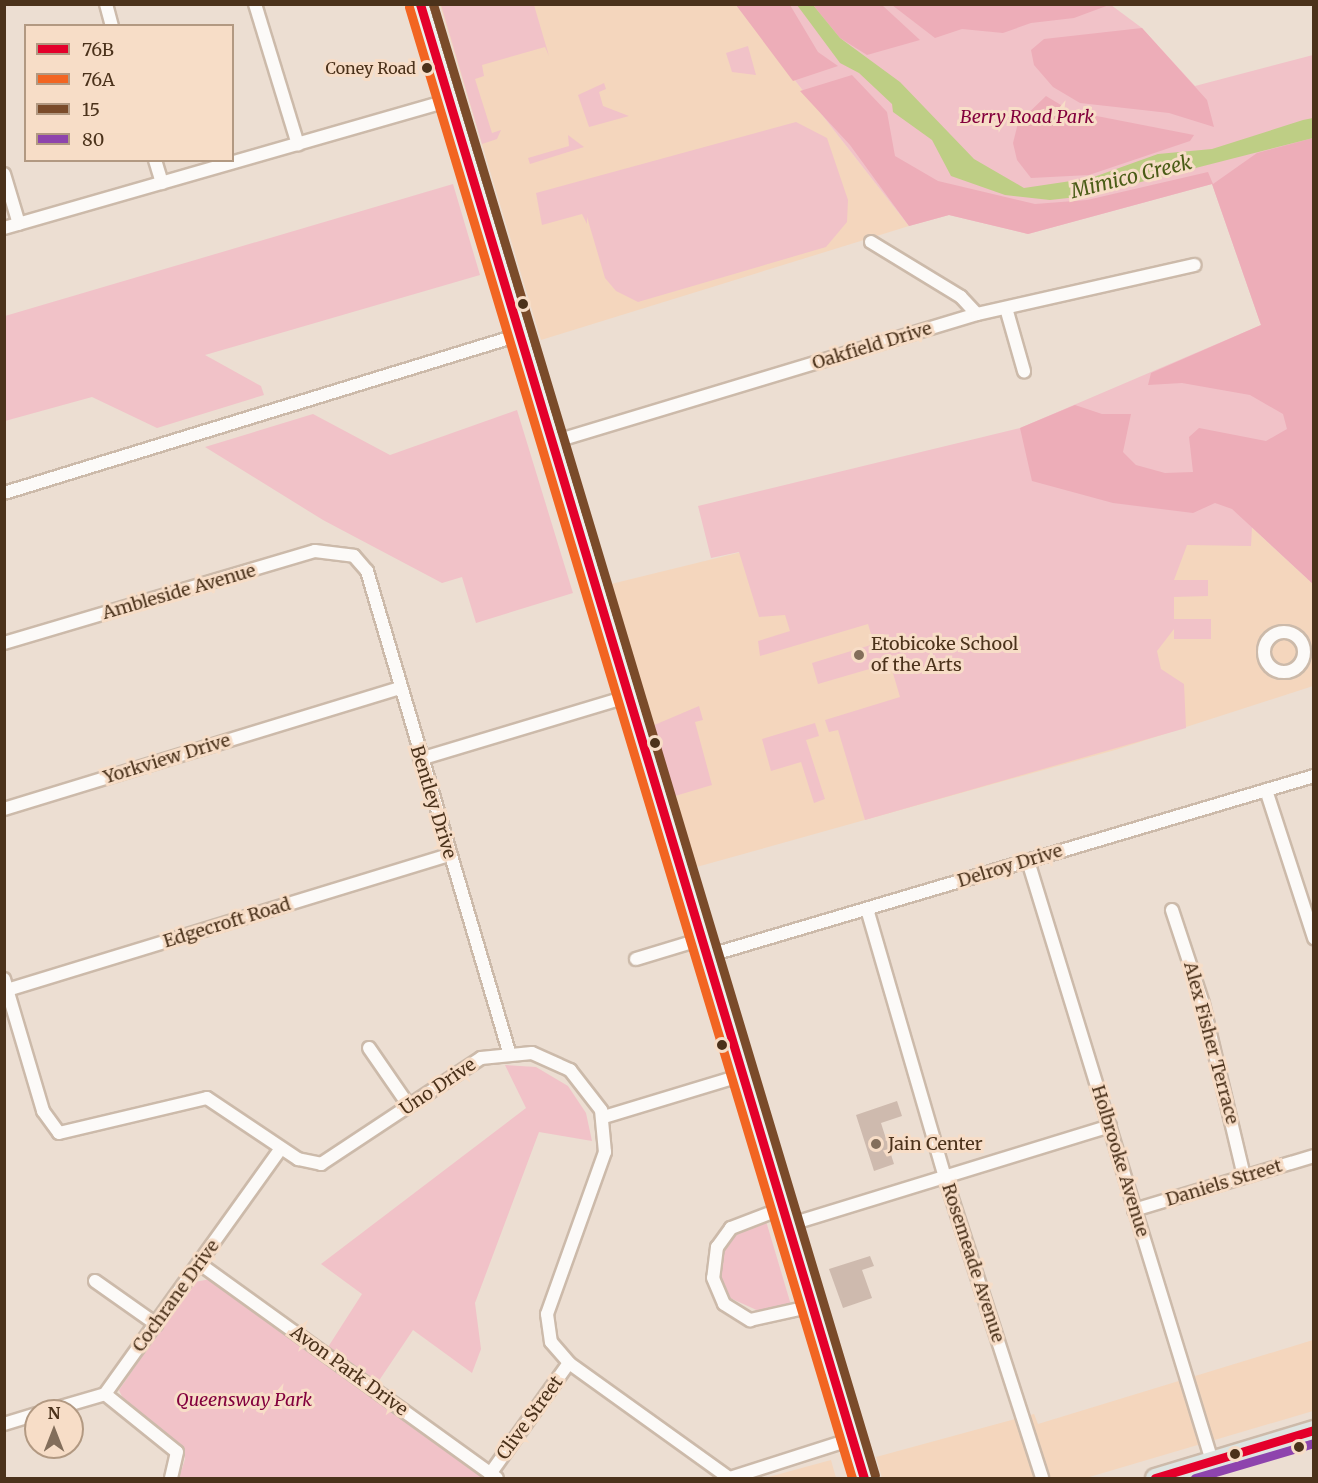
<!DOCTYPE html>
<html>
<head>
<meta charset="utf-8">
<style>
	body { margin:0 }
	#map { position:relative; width:1318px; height:1483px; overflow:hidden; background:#ecded2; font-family:Merriweather,serif }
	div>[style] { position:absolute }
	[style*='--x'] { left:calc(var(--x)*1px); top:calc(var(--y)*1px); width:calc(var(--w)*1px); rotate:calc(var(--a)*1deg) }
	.built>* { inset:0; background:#f4d6bd }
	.green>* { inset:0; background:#f1c2c8 }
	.forest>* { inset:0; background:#edadb8 }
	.water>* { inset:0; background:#bece85 }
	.building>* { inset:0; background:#cebaae }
	.roads { filter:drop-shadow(2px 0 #ccbaaa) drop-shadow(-2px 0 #ccbaaa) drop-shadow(0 2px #ccbaaa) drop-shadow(0 -2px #ccbaaa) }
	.street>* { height:12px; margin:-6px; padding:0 6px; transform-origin:6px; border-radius:6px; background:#fcfaf8 }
	.street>.ring { margin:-6px; padding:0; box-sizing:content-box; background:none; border:12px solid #fcfaf8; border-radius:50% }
	.secondary>* { height:16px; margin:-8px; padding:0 8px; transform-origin:8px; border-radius:8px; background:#edefec }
	.primary>* { height:18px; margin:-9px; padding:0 9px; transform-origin:9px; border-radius:9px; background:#dee4e1 }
	.bus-1>* { height:9px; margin:-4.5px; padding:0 4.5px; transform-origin:4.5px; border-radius:4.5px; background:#e4002b }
	.bus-2>* { height:9px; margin:-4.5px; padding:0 4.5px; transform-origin:4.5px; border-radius:4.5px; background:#f26522 }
	.bus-3>* { height:9px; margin:-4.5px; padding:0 4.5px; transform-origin:4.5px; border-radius:4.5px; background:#7a4b2a }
	.bus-4>* { height:9px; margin:-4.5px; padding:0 4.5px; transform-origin:4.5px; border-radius:4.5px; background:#8e44ad }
	.dots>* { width:16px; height:16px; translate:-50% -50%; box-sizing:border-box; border:3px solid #f7ddc7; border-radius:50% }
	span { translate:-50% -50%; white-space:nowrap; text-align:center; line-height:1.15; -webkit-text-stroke:6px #f7ddc7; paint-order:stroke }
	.bus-label { font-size:16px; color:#4b321b }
	.right { translate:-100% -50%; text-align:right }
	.park-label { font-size:18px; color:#83003d; font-style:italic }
	.street-label { font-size:18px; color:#4b321b }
	.poi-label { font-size:18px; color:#4b321b }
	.left { translate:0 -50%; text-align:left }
	.water-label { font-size:20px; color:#4a5c16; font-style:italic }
	.frame { position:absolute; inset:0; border:6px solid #4b321b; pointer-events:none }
	.legend { position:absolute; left:24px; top:24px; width:210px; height:138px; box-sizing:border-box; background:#f7ddc7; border:2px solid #b29982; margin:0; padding:8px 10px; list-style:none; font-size:18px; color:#4b321b }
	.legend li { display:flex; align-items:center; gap:12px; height:30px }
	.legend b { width:30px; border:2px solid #b29982 }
	.north { position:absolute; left:24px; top:1399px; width:60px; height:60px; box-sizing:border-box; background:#f7ddc7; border:2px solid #b29982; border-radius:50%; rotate:0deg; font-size:16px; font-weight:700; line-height:24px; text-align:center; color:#4b321b }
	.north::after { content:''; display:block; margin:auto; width:21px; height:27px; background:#836e5b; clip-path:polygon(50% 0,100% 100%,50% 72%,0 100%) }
</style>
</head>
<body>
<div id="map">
	<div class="built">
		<i style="clip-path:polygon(440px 5px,736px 5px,909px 226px,541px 340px)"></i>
		<i style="clip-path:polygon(1032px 481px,1232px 509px,1313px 584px,1313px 686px,1115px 750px,693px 868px,611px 584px)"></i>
		<i style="clip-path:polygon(1313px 1340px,1313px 1411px,1086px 1478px,882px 1478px,876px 1457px,1034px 1414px,1038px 1424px)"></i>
		<i style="clip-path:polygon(831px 1460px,836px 1478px,765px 1478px)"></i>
	</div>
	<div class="green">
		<i style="clip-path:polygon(441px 5px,534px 5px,549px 56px,545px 47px,482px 65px,484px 76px,475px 79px,492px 133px,501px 130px,497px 139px,482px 144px)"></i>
		<i style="clip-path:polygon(736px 5px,1111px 5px,1142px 28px,1195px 86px,1313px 55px,1313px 584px,1252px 527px,1251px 546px,1187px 545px,1174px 580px,1208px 580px,1208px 596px,1174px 597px,1174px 619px,1211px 619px,1211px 639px,1174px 639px,1174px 629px,1157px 651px,1161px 669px,1184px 684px,1186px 728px,865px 820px,838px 730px,829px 732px,825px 720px,900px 697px,890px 663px,818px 684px,812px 663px,874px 644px,868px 624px,760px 656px,758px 641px,790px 631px,785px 615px,759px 617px,739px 552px,711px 558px,698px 506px,1020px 428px,1261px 325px,1212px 184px,1028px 234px,949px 215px,909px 226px)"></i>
		<i style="clip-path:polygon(748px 46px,756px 75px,732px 72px,726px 53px)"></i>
		<i style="clip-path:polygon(604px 83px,606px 89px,599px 92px,603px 106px,629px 116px,589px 127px,578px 95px)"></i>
		<i style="clip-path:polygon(796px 122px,827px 138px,848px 200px,847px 222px,826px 247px,638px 302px,616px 291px,605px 278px,587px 217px,587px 224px,582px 214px,542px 225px,536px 193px)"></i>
		<i style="clip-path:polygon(568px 135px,584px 147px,530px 164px,528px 158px,569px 146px)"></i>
		<i style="clip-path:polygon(453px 184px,480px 275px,205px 355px,261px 386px,264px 395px,157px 428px,92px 397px,5px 421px,5px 316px)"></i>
		<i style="clip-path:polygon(517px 410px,573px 593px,476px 623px,462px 577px,442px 583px,323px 520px,205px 447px,313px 414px,390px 455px)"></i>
		<i style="clip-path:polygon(699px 706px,703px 720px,695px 722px,712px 785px,675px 796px,652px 726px)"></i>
		<i style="clip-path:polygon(815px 723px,819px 736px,806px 740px,825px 799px,814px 803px,801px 762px,771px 771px,762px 739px)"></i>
		<i style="clip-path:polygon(505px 1065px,536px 1067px,568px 1086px,586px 1113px,592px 1141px,539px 1132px,475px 1303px,481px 1349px,472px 1373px,413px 1330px,370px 1394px,488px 1478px,179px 1478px,185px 1459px,182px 1447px,123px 1399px,119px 1390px,194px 1282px,211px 1279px,321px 1358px,362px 1294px,321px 1264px,526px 1108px)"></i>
		<i style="clip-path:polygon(766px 1221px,791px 1305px,761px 1312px,730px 1298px,718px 1273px,721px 1253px,733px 1236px)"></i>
	</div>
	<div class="forest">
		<i style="clip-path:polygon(736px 5px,790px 5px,818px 52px,838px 66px,793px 81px)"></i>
		<i style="clip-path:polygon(813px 5px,882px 5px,920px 40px,867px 55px,840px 38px)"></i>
		<i style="clip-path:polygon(892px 5px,1109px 5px,1074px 18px,1031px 23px,1003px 33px,962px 29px,935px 38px)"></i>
		<i style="clip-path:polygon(1142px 28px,1207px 100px,1214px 127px,1169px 113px,1080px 103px,1053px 87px,1034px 65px,1031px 50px,1044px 39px)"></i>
		<i style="clip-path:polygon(852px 75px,887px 112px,895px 156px,938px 181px,1035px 204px,1087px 200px,1208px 172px,1213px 184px,1257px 153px,1313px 138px,1313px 584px,1232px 509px,1215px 503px,1193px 513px,1113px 503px,1032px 481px,1020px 428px,1075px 405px,1102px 414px,1131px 414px,1123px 452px,1136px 465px,1165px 473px,1193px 472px,1189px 437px,1199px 428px,1266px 441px,1287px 429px,1283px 414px,1250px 395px,1182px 383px,1148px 385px,1151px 373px,1261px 325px,1212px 184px,1028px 234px,949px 215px,909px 226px,850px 145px,800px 91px)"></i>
		<i style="clip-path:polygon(1046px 96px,1071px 111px,1194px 135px,1190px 141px,1089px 175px,1031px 178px,1017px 160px,1013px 143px,1018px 123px)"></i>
	</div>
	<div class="water">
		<i style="clip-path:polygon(797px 5px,813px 5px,840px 38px,900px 82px,974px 159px,1024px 188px,1091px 178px,1158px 154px,1212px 149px,1303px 120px,1313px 118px,1313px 138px,1086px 196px,1050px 200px,1005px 195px,951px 176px,932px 140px,893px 112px,892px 104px,859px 73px,840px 63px)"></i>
	</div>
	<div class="building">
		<i style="clip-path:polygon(897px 1101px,902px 1116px,881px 1123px,894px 1164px,874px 1171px,856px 1115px)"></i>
		<i style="clip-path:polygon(870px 1256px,874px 1266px,862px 1270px,872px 1298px,843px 1308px,829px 1269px)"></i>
	</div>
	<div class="roads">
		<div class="street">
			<i style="--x:106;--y:4;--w:23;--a:75"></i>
			<i style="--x:255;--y:4;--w:147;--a:73"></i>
			<i style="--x:155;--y:160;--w:24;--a:73"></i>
			<i style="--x:4;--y:174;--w:52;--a:73.3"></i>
			<i style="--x:4;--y:228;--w:463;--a:-16"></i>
			<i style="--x:871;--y:242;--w:105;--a:31.4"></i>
			<i style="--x:961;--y:297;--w:23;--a:47"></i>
			<i style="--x:1006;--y:308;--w:66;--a:74.1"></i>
			<i style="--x:553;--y:442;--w:443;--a:-16.8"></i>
			<i style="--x:977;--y:314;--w:223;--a:-12.7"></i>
			<i style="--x:4;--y:493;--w:539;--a:-17.06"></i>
			<i class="ring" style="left:1264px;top:632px;width:28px;height:28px"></i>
			<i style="--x:4;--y:643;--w:324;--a:-16.5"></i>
			<i style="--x:315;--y:551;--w:39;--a:7"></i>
			<i style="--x:354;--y:556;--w:20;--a:49"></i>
			<i style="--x:367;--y:571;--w:502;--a:73.55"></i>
			<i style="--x:420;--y:759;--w:219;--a:-16.7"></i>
			<i style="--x:1266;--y:790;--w:156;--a:72"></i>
			<i style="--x:4;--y:809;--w:413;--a:-17"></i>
			<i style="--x:1028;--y:861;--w:628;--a:72.95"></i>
			<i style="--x:867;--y:909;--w:279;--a:73.8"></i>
			<i style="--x:945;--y:1177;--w:316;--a:72.1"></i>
			<i style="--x:1172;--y:910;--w:99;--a:71.7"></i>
			<i style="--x:1203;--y:1004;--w:177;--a:76.6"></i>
			<i style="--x:707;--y:956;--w:633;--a:-16.52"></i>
			<i style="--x:636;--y:959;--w:69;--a:-16.9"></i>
			<i style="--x:4;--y:979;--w:138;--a:73.5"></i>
			<i style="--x:43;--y:1111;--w:27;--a:54"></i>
			<i style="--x:59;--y:1133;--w:152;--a:-13.3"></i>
			<i style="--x:207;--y:1098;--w:110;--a:33.8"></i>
			<i style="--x:298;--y:1159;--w:24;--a:12"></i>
			<i style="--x:321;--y:1164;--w:192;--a:-33.5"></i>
			<i style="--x:481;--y:1058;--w:51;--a:-5.6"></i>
			<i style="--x:532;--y:1053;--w:42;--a:24.1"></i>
			<i style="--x:570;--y:1070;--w:51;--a:52.2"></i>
			<i style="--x:601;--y:1110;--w:42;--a:84.6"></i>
			<i style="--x:605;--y:1152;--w:172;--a:109.7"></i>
			<i style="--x:547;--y:1314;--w:28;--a:82"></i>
			<i style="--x:551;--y:1342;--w:28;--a:49"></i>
			<i style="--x:569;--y:1363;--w:197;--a:35.7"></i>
			<i style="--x:4;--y:991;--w:465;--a:-17"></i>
			<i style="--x:369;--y:1048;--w:70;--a:55.4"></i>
			<i style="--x:604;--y:1117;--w:144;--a:-16.9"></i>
			<i style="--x:783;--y:1208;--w:56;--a:159"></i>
			<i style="--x:731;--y:1228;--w:24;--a:126"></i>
			<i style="--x:717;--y:1247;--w:31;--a:97"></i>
			<i style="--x:713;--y:1278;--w:28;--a:67"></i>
			<i style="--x:724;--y:1304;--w:31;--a:32"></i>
			<i style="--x:750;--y:1320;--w:65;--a:-12.5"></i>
			<i style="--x:1134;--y:1210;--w:188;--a:-16.7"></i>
			<i style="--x:788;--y:1225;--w:337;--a:-17.1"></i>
			<i style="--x:200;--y:1264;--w:366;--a:35.8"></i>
			<i style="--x:95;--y:1281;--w:75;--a:35.2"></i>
			<i style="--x:105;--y:1394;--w:92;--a:38.9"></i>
			<i style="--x:177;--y:1452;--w:27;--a:103"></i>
			<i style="--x:47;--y:1411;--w:60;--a:-16.3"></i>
			<i style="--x:105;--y:1394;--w:302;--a:-54.4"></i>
			<i style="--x:4;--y:1424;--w:34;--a:-17"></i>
			<i style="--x:490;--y:1474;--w:136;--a:-54.6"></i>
			<i style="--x:730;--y:1478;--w:128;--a:-17.7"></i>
		</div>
		<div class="secondary">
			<i style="--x:420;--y:4;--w:1539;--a:73.24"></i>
		</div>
		<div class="primary">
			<i style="--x:1155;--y:1478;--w:166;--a:-16.8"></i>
		</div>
	</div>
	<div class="bus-1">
		<i style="--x:420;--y:4;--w:1539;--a:73.24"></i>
		<i style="--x:1155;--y:1478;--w:166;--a:-16.8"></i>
	</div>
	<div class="bus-2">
		<i style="--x:409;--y:7;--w:1536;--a:73.24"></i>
	</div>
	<div class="bus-3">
		<i style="--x:433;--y:4;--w:1536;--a:73.28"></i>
	</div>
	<div class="bus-4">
		<i style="--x:1195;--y:1478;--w:124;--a:-16.4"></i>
	</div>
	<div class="dots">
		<i style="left:427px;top:68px;background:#4b321b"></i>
		<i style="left:523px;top:304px;background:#4b321b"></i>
		<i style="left:859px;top:655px;background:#836e5b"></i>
		<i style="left:655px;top:743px;background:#4b321b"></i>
		<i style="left:722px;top:1045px;background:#4b321b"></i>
		<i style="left:876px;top:1144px;background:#836e5b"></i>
		<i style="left:1299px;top:1447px;background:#4b321b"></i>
		<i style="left:1235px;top:1454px;background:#4b321b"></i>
	</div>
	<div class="bus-label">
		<span class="right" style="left:416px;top:68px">Coney Road</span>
	</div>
	<div class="park-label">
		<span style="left:1027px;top:117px">Berry Road Park</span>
		<span style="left:244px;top:1400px">Queensway Park</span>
	</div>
	<div class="street-label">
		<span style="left:872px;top:346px;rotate:-17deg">Oakfield Drive</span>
		<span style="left:179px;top:592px;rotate:-16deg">Ambleside Avenue</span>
		<span style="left:167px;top:759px;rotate:-17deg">Yorkview Drive</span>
		<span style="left:433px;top:802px;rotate:73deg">Bentley Drive</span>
		<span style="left:1010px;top:866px;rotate:-17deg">Delroy Drive</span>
		<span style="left:227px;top:923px;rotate:-17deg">Edgecroft Road</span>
		<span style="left:1211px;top:1043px;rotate:75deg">Alex Fisher Terrace</span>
		<span style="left:438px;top:1087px;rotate:-34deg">Uno Drive</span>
		<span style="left:1120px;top:1161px;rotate:73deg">Holbrooke Avenue</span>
		<span style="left:1224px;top:1183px;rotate:-17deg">Daniels Street</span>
		<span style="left:973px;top:1263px;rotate:72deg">Rosemeade Avenue</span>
		<span style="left:176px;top:1296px;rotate:-54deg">Cochrane Drive</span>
		<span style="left:349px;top:1371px;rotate:36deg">Avon Park Drive</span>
		<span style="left:530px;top:1418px;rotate:-54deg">Clive Street</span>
	</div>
	<div class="poi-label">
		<span class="left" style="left:871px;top:655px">Etobicoke School<br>of the Arts</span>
		<span class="left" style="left:888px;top:1144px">Jain Center</span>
	</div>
	<div class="water-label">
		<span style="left:1131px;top:176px;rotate:-14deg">Mimico Creek</span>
	</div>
	<div class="frame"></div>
	<ul class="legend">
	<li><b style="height:8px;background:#e4002b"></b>76B</li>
	<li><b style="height:8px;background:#f26522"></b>76A</li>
	<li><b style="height:8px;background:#7a4b2a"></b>15</li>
	<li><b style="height:8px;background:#8e44ad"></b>80</li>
	</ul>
	<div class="north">N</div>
</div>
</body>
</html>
